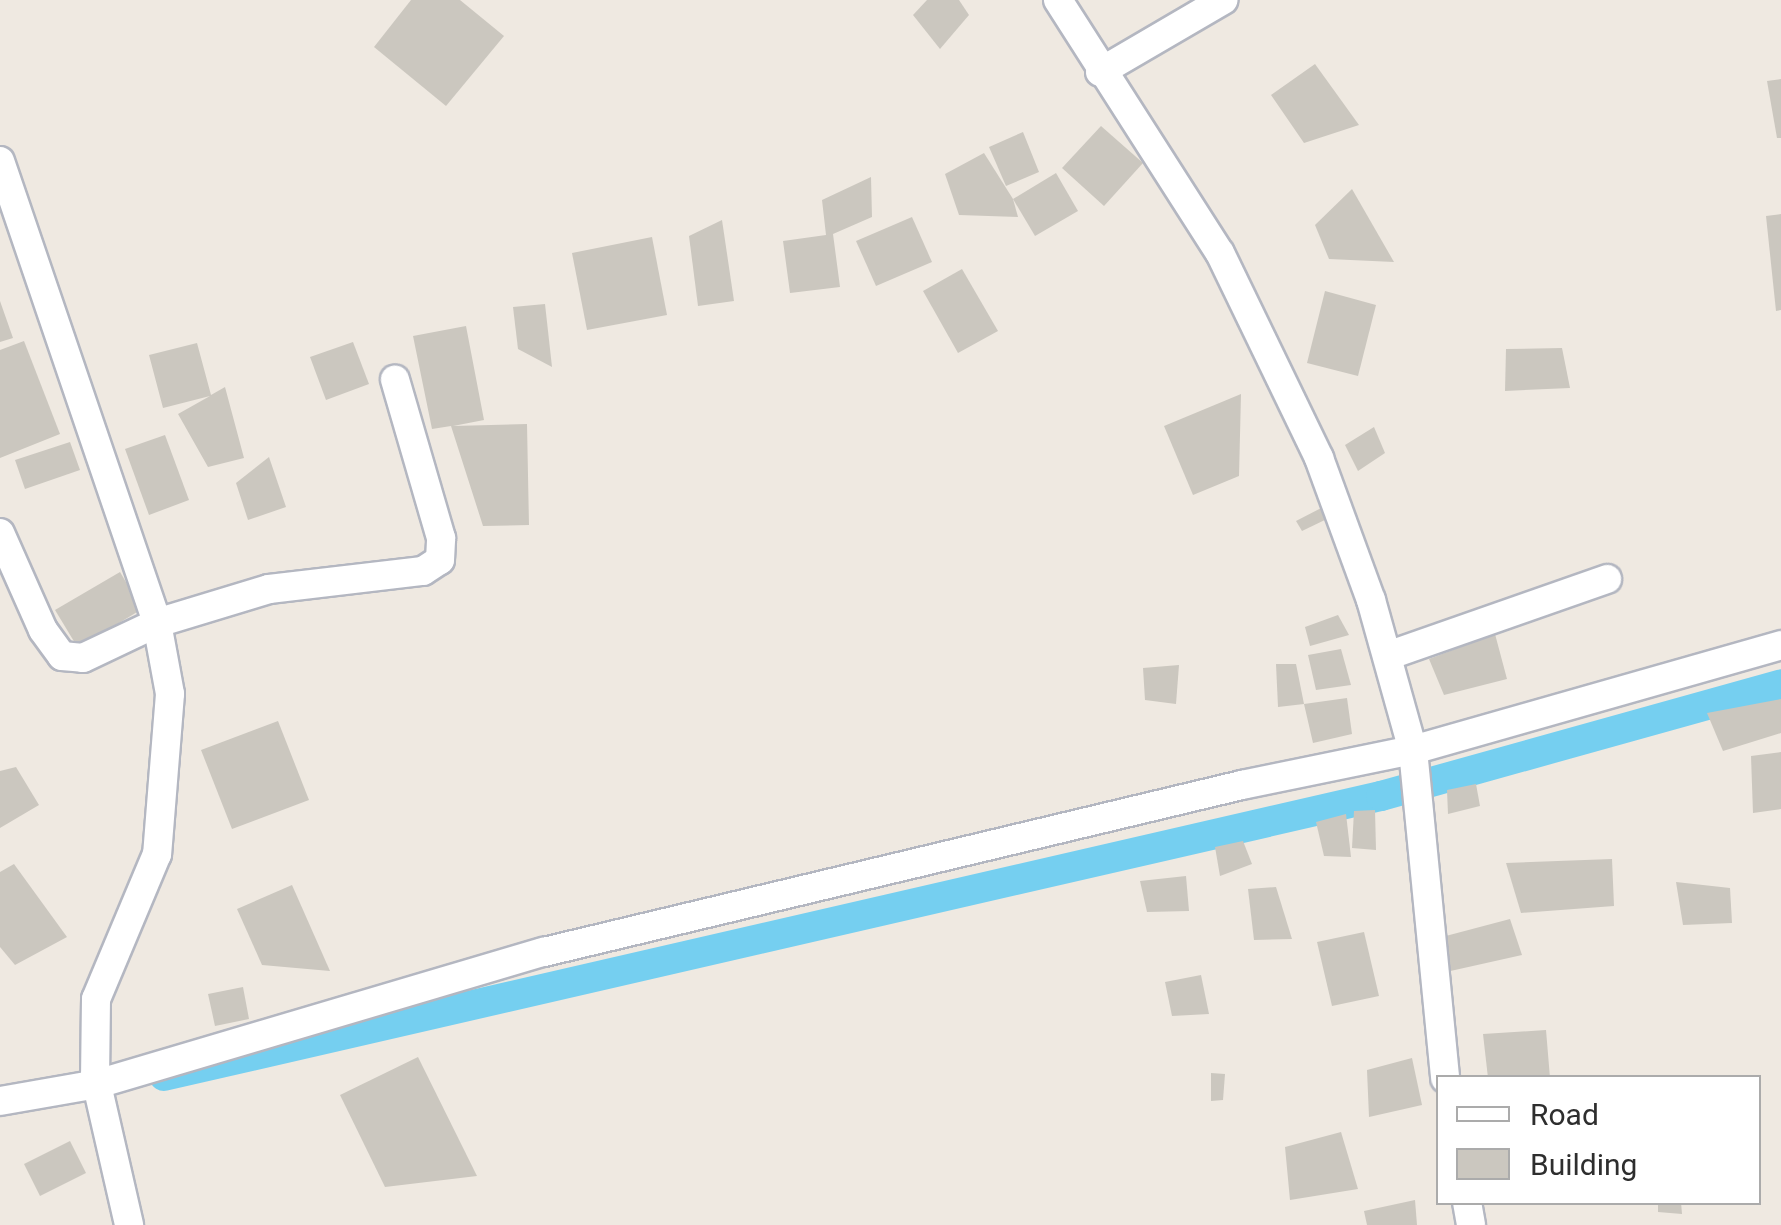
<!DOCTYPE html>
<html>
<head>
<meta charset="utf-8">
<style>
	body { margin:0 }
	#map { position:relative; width:1781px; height:1225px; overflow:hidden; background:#efe9e1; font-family:Roboto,sans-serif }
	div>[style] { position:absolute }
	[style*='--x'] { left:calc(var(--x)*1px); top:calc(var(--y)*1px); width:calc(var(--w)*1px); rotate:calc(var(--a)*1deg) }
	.canal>* { height:30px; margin:-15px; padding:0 15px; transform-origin:15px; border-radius:15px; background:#75cff0 }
	.building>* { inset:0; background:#cbc7bf }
	.roads { filter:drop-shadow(2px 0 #b4b7c1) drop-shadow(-2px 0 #b4b7c1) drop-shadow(0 2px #b4b7c1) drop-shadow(0 -2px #b4b7c1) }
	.minor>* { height:28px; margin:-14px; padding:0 14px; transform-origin:14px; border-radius:14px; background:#fff }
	span { translate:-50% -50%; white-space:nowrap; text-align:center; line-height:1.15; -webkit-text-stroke:8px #fff; paint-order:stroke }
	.legend { position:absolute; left:1436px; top:1075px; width:325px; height:130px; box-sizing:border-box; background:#fff; border:2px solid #ababab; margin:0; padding:12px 18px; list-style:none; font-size:30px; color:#2e2e2e }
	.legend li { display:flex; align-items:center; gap:20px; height:50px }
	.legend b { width:50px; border:2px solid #ababab }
</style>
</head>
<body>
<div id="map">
	<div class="canal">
		<i style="--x:164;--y:1076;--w:1249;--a:-12.96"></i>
		<i style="--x:1381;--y:796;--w:415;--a:-15.6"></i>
	</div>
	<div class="building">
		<i style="clip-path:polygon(411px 0,460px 0,504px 36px,446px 106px,374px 47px)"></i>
		<i style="clip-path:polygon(927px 0,959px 0,969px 15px,940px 49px,913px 15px)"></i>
		<i style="clip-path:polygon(1315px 64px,1359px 125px,1304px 143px,1271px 95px)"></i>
		<i style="clip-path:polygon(1781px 79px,1781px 138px,1777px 138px,1767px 81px)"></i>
		<i style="clip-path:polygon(1101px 126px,1143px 163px,1104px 206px,1062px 168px)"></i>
		<i style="clip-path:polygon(1023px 132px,1039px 172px,1006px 186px,989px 147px)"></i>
		<i style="clip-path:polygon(984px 153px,1013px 199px,1018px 217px,959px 215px,945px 174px)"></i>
		<i style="clip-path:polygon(1056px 173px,1078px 211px,1035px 236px,1013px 199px)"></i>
		<i style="clip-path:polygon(871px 177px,872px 217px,833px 234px,840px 287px,790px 293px,783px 241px,826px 235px,822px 200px)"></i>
		<i style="clip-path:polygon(1352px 189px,1394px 262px,1329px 259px,1315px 225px)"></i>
		<i style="clip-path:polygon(1781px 214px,1781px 310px,1776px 311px,1766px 216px)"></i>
		<i style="clip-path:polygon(912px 217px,932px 262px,876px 286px,856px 241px)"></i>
		<i style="clip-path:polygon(722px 220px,734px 301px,698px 306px,689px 236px)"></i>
		<i style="clip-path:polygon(652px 237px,667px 315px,587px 330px,572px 253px)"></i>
		<i style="clip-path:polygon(962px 269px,998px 331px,958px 353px,923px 291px)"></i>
		<i style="clip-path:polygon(1325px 291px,1376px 305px,1358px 376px,1307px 363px)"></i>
		<i style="clip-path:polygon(0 301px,13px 338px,0 342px)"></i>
		<i style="clip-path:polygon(545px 304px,552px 367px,518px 349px,513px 307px)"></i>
		<i style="clip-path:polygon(466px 326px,484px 420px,453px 426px,527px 424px,529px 525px,483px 526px,451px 426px,432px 429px,413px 336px)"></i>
		<i style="clip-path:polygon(24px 341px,60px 434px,0 458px,0 350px)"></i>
		<i style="clip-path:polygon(353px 342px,369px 384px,326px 400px,310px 357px)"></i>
		<i style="clip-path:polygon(197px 343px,211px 395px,225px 387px,244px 458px,208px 467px,178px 414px,210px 396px,163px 408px,149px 355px)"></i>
		<i style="clip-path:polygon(1562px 348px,1570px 388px,1505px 391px,1506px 349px)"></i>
		<i style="clip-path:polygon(1241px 394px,1239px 476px,1193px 495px,1164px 426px)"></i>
		<i style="clip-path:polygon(1374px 427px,1385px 453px,1358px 471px,1345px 445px)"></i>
		<i style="clip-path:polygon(165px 435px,189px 500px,149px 515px,125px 449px)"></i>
		<i style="clip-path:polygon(70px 442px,80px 470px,25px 489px,15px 460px)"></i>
		<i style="clip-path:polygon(269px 457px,286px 507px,248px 520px,236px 483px)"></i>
		<i style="clip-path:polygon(1327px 505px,1331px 517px,1302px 531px,1296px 521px)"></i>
		<i style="clip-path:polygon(120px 572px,142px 609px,78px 648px,55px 610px)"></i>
		<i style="clip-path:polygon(1338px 615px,1349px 635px,1310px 646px,1305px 627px)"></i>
		<i style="clip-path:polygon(1495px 634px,1507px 679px,1444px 695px,1429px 659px)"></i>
		<i style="clip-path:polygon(1341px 649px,1351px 685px,1316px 690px,1308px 655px)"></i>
		<i style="clip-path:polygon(1276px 664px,1296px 664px,1304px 704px,1278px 707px)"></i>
		<i style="clip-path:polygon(1179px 665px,1176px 704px,1145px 700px,1143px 668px)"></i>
		<i style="clip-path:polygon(1347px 698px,1352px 734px,1313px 743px,1304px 704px)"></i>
		<i style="clip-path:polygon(1781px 699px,1781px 733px,1723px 751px,1707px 713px)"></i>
		<i style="clip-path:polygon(278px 721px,309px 800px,232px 829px,201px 750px)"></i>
		<i style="clip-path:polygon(1781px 752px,1781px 809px,1753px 813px,1751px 756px)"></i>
		<i style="clip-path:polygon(16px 767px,39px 805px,0 828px,0 771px)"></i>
		<i style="clip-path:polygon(1476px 784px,1480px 806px,1448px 814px,1447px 790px)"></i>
		<i style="clip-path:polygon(1375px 810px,1376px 850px,1352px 848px,1354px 811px)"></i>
		<i style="clip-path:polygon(1346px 814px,1351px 857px,1324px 856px,1316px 822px)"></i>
		<i style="clip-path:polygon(1243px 841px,1252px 864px,1220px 876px,1215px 847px)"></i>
		<i style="clip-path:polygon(1612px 859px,1614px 906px,1521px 913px,1506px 863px)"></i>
		<i style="clip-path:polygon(14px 864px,67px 937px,15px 965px,0 947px,0 872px)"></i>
		<i style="clip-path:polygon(1186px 876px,1189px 911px,1147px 912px,1140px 881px)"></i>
		<i style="clip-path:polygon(1676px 882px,1730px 888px,1732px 923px,1683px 925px)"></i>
		<i style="clip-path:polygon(292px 885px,330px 971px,262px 965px,237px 909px)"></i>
		<i style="clip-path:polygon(1276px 887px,1292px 939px,1254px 940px,1248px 889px)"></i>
		<i style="clip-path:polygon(1510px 919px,1522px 955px,1437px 974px,1442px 937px)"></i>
		<i style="clip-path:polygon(1364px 932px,1379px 996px,1332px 1006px,1317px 942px)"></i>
		<i style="clip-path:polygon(1201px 975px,1209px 1014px,1172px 1016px,1165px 982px)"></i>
		<i style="clip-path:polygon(243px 987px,249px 1019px,215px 1026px,208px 994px)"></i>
		<i style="clip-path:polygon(1546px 1030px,1550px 1078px,1488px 1078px,1483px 1034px)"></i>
		<i style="clip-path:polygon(418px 1057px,477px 1176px,385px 1187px,340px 1095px)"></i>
		<i style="clip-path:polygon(1412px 1058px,1422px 1105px,1369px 1117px,1367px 1070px)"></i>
		<i style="clip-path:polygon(1211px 1073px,1225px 1074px,1223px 1100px,1211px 1101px)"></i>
		<i style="clip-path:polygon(1341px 1132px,1358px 1189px,1290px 1200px,1285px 1147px)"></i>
		<i style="clip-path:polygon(70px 1141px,86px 1173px,40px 1196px,24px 1164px)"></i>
		<i style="clip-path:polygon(1415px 1200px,1417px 1225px,1367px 1225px,1364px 1211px)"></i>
		<i style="clip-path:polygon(1658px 1202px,1681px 1202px,1682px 1214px,1658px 1212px)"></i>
	</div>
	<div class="roads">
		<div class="minor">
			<i style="--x:1058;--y:0;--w:300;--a:57.4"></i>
			<i style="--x:1220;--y:253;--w:228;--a:64.2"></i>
			<i style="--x:1319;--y:458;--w:151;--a:69.9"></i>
			<i style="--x:1371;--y:600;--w:156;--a:74.4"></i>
			<i style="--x:1413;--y:750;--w:330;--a:84.4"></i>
			<i style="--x:1100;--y:72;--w:143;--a:-30.3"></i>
			<i style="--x:0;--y:161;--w:488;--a:71.2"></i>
			<i style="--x:157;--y:623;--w:72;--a:79.6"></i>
			<i style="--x:170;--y:694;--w:161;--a:94.6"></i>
			<i style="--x:157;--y:854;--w:157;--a:112.8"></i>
			<i style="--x:96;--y:999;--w:77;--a:90.7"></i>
			<i style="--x:95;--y:1076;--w:153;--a:77.1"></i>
			<i style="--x:0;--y:533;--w:106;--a:66.1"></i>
			<i style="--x:43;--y:630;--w:32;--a:54"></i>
			<i style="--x:62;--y:656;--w:21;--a:5"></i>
			<i style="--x:83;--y:658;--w:82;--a:-25.3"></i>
			<i style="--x:157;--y:623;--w:117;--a:-16.9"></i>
			<i style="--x:269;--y:589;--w:155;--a:-6.7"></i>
			<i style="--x:423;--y:571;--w:20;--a:-33"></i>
			<i style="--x:440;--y:560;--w:22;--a:-87"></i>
			<i style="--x:441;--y:538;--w:165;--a:-106.2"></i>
			<i style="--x:1390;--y:655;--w:230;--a:-19.3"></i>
			<i style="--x:0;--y:1101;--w:98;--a:-9.9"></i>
			<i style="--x:97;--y:1084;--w:466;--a:-16.5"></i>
			<i style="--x:544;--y:952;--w:718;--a:-13.46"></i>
			<i style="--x:1242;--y:785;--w:175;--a:-11.6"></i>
			<i style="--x:1413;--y:750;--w:383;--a:-15.9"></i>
			<i style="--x:1467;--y:1202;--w:23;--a:80"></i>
		</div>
	</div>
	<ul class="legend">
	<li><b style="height:12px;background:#fff"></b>Road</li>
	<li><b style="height:28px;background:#cbc7bf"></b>Building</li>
	</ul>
</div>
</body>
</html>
